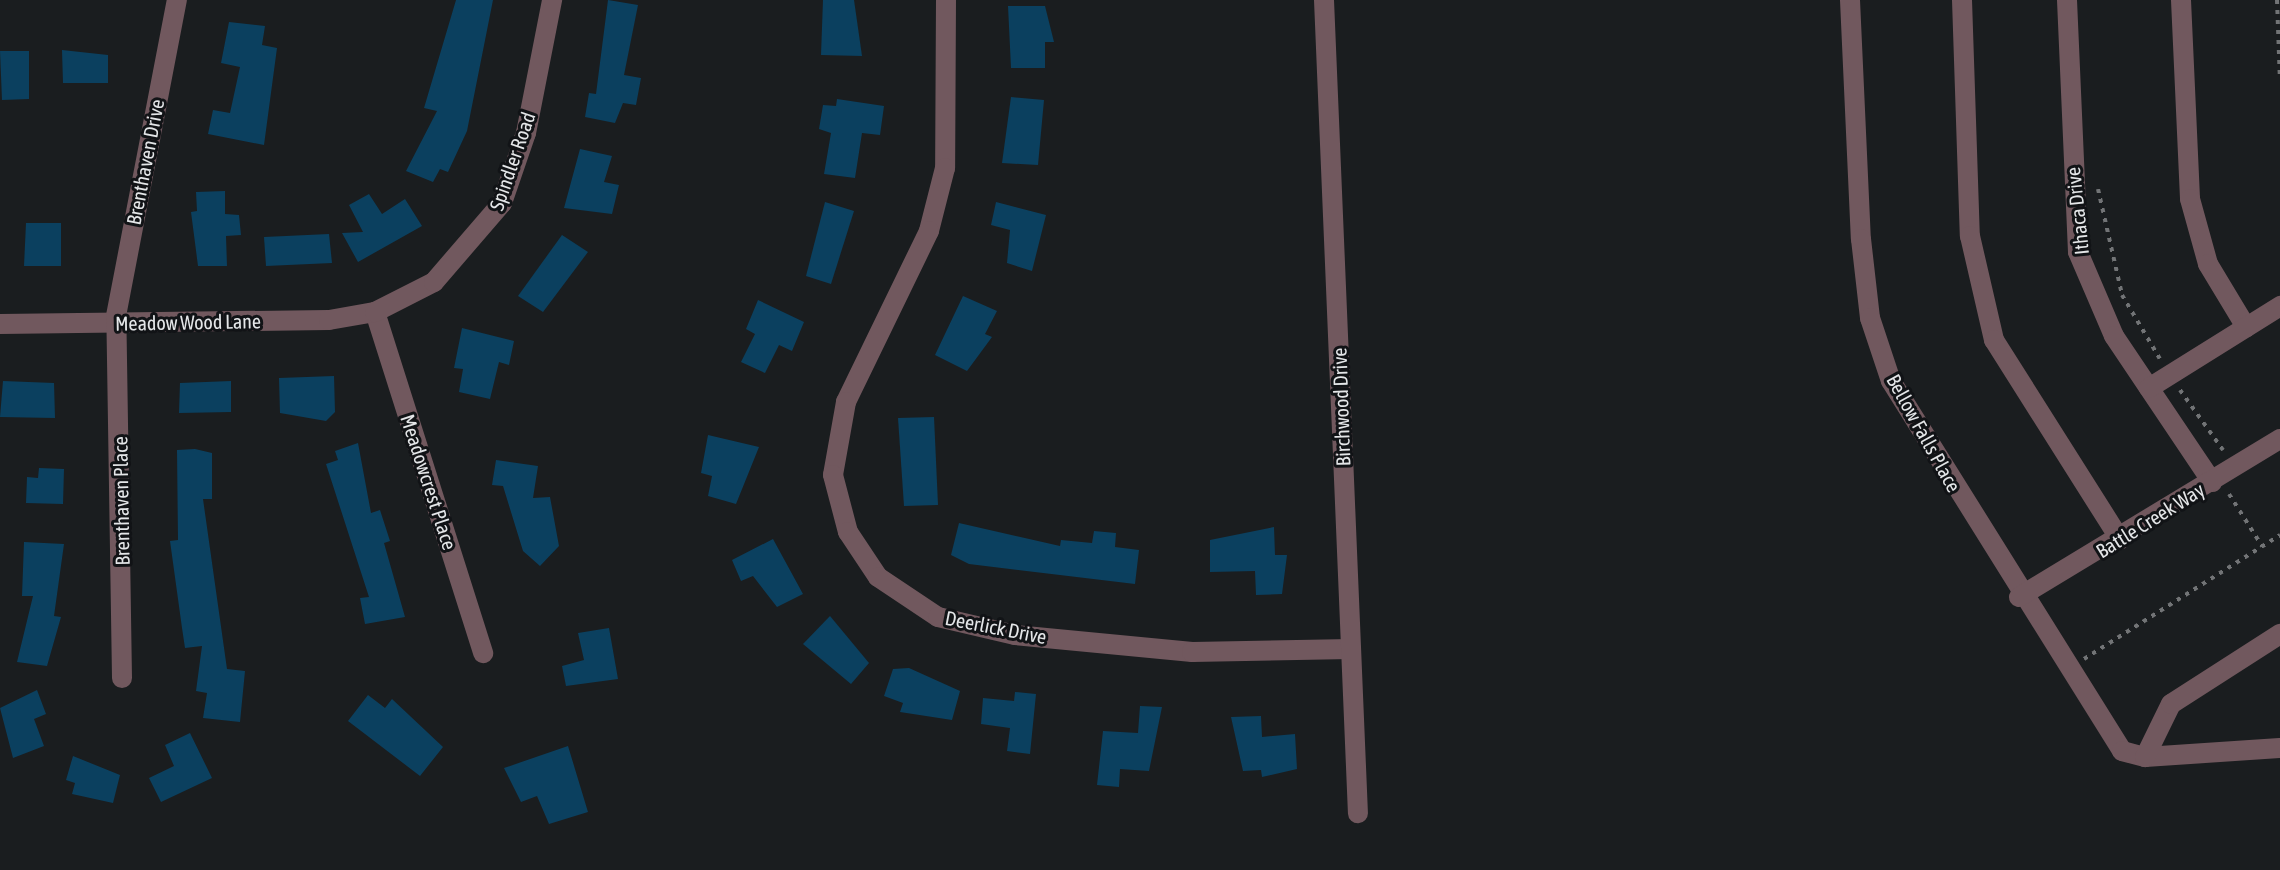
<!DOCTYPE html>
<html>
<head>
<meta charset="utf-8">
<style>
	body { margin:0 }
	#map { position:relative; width:2280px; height:870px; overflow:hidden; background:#1a1d1f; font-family:"Asap Condensed",sans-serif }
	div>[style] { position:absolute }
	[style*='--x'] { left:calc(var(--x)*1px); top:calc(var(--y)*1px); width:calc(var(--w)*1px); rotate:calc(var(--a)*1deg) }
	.building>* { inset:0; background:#0b405f }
	.path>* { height:4px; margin-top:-2px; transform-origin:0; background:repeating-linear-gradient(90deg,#727476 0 4px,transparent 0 10px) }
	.minor>* { height:20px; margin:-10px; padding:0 10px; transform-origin:10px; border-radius:10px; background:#71585e }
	span { translate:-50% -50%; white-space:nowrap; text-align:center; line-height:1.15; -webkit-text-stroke:6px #111316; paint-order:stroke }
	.street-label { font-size:20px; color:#e4e6e8 }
</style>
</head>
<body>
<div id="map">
	<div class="building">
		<i style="clip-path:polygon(456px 0,493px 0,467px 131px,448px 172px,440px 169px,433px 182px,406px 171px,437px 111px,424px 108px)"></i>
		<i style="clip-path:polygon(608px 0,638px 5px,624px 75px,641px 78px,636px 105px,623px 103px,615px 123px,585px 117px,589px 93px,596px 94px)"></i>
		<i style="clip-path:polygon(823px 0,854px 0,862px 56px,821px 55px)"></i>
		<i style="clip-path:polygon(1008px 6px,1045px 6px,1054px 42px,1045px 42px,1045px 68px,1011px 68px)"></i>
		<i style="clip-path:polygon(229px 22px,265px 26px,262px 45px,277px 48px,264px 145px,208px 134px,213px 110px,230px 113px,240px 67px,221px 63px)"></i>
		<i style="clip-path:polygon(62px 50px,108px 55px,108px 83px,63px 83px)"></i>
		<i style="clip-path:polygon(0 51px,29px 51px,29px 99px,2px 100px)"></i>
		<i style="clip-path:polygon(1011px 97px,1044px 100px,1038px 165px,1002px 163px)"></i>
		<i style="clip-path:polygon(837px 99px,884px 106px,880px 135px,862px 133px,855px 178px,824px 174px,831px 133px,819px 129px,823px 105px,836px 106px)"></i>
		<i style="clip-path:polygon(580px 149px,612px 156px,604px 182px,619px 185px,612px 214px,564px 208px)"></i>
		<i style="clip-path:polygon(225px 191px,225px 214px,239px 215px,241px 235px,226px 236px,227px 266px,198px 266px,191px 212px,197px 211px,196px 192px)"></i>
		<i style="clip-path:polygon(369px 194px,382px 214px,405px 199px,422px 226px,358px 262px,342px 233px,363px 232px,349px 205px)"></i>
		<i style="clip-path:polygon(825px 202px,854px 211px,831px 284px,806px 276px)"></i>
		<i style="clip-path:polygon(996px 202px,1046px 215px,1032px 271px,1007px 263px,1010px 230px,991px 225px)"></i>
		<i style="clip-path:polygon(26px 223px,61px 223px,61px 266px,24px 266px)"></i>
		<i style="clip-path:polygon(329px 234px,332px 263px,266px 266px,264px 237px)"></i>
		<i style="clip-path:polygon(562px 235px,588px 252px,543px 312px,518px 296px)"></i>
		<i style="clip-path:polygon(963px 296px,997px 311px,985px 334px,992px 337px,967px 371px,935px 355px)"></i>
		<i style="clip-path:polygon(758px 300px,804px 322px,792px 351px,779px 345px,765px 373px,741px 362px,755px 334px,746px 329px)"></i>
		<i style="clip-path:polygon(462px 328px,514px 341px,509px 365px,499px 362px,490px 399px,459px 392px,463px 369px,454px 368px)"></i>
		<i style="clip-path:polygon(334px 376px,335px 412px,326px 421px,280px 413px,279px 378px)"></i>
		<i style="clip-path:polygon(3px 381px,54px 383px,55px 418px,0 417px)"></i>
		<i style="clip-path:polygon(231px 381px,231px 412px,179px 413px,180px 383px)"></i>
		<i style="clip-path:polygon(934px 417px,938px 505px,904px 506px,898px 418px)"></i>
		<i style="clip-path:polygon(708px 435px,759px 447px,736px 504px,708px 496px,712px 476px,701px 473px)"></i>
		<i style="clip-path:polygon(358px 443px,371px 513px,380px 510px,390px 541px,384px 543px,405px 617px,365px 624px,360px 598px,369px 597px,326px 464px,338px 460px,335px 451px)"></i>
		<i style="clip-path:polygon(195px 449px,212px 453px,212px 499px,203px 499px,227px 669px,245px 671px,240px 722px,203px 718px,207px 693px,196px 691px,202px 646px,185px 648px,182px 628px,170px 541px,178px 540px,177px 450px)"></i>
		<i style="clip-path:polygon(496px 460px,538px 466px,533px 498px,550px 497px,559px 546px,540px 566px,523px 551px,503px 486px,492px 485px)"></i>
		<i style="clip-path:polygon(39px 468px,64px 469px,63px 504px,26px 503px,27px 477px,38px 478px)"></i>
		<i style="clip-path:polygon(959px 523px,1060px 546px,1061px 540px,1092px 543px,1094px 531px,1116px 533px,1115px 547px,1139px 550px,1135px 584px,969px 564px,951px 555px)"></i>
		<i style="clip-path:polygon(1274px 527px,1275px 555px,1287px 555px,1282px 594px,1256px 595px,1255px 571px,1210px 572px,1210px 540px)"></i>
		<i style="clip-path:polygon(773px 539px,803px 594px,777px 607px,753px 576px,741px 581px,732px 560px)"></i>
		<i style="clip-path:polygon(24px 542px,64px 544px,54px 616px,61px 617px,47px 666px,17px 662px,33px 596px,22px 596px)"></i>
		<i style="clip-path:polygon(830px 616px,869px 663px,851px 684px,803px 644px)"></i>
		<i style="clip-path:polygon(609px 628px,618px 679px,566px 686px,562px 666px,584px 660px,578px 633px)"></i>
		<i style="clip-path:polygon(909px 668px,960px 691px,952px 720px,900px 712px,903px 703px,884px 696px,893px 669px)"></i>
		<i style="clip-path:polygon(37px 690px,46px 714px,34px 719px,44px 746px,13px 758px,0 708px)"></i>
		<i style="clip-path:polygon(1015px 692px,1036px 694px,1030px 754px,1007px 751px,1010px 728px,981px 724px,983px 698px,1014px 701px)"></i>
		<i style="clip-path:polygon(368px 695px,385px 708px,392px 699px,443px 747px,420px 776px,348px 721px)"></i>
		<i style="clip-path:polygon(1140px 706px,1162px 707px,1149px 771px,1120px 769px,1119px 787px,1097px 785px,1103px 731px,1138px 733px)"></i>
		<i style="clip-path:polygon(1261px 716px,1262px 737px,1295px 734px,1297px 769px,1262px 777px,1261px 770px,1243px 771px,1231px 717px)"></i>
		<i style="clip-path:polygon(190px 733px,212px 778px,161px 802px,149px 778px,174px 766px,165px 745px)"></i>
		<i style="clip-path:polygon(568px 746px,588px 812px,549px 824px,537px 796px,521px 802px,504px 768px)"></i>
		<i style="clip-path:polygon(73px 756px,120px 775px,113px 803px,72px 794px,75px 783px,66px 780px)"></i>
	</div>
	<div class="path">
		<i style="--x:2277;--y:0;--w:80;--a:87.9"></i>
		<i style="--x:2098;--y:189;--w:109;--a:77.2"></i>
		<i style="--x:2122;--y:295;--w:74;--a:59.3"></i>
		<i style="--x:2180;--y:390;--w:74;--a:54.4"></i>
		<i style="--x:2229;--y:494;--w:62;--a:57.6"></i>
		<i style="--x:2084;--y:659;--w:232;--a:-32.3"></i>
	</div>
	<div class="minor">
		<i style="--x:946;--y:0;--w:168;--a:90.3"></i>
		<i style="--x:945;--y:168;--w:65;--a:104.3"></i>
		<i style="--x:929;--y:231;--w:190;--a:115.9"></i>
		<i style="--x:846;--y:402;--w:74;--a:100.1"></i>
		<i style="--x:833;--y:475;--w:59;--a:75.3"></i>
		<i style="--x:848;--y:532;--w:54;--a:56.3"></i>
		<i style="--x:878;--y:577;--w:72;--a:33.7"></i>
		<i style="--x:938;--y:617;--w:79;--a:13.2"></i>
		<i style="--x:1015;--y:635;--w:178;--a:5.5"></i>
		<i style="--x:1192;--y:652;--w:159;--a:-1.1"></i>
		<i style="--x:1324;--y:0;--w:814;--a:87.61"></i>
		<i style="--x:1850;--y:0;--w:239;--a:87.4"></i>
		<i style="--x:1861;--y:239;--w:80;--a:83.5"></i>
		<i style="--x:1870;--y:318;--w:66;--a:71.6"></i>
		<i style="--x:1891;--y:381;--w:436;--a:58"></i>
		<i style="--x:2122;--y:751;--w:24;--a:15"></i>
		<i style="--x:2145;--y:757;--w:135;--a:-3.8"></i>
		<i style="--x:1962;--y:0;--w:236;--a:88.1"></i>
		<i style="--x:1970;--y:236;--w:107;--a:77"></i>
		<i style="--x:1994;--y:340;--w:236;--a:57.7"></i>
		<i style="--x:2067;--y:0;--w:252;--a:87.5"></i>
		<i style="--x:2078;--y:252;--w:91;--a:66.8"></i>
		<i style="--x:2114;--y:336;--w:176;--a:56.1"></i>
		<i style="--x:2181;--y:0;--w:199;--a:87.4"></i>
		<i style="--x:2190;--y:199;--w:67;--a:74.5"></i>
		<i style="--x:2208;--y:264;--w:74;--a:58.9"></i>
		<i style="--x:375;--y:312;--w:358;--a:72.4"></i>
		<i style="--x:0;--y:324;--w:329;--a:-0.7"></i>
		<i style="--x:329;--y:320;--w:47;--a:-9.9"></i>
		<i style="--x:375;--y:312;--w:66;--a:-27"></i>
		<i style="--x:434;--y:282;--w:104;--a:-49.3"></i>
		<i style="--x:502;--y:203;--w:74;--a:-71.1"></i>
		<i style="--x:526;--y:133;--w:136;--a:-78.9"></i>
		<i style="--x:2149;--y:388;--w:155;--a:-32"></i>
		<i style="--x:2019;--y:597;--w:305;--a:-31.2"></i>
		<i style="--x:122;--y:678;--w:362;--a:-90.9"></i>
		<i style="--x:116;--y:316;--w:322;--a:-79.1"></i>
		<i style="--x:2145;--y:757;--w:59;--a:-63.9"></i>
		<i style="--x:2171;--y:704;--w:130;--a:-32.7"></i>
	</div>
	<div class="street-label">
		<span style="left:512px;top:161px;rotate:-71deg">Spindler Road</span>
		<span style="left:145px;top:162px;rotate:-79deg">Brenthaven Drive</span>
		<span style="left:2077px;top:211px;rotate:-96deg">Ithaca Drive</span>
		<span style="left:188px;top:322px;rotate:-1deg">Meadow Wood Lane</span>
		<span style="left:1341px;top:407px;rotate:-92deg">Birchwood Drive</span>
		<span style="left:1924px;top:433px;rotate:61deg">Bellow Falls Place</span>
		<span style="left:429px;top:482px;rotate:72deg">Meadowcrest Place</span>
		<span style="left:121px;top:501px;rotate:-91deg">Brenthaven Place</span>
		<span style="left:2150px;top:520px;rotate:-32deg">Battle Creek Way</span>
		<span style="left:996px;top:627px;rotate:11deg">Deerlick Drive</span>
	</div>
</div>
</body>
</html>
